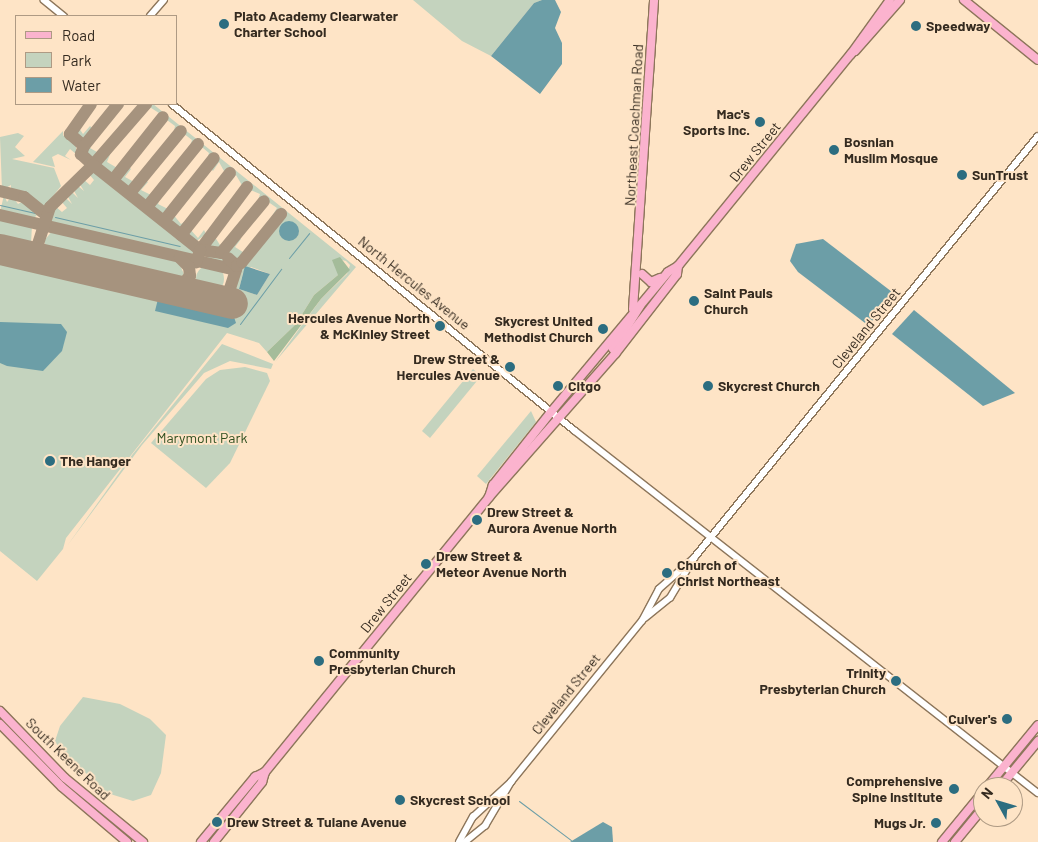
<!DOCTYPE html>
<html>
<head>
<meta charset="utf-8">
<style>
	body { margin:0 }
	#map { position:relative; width:1038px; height:842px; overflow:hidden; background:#fee4c6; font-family:Barlow,sans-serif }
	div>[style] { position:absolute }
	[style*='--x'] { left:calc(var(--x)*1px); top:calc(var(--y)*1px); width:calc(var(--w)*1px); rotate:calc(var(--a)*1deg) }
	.green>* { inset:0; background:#c4d3be }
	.round { border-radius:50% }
	.forest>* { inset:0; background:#a4bc9a }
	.water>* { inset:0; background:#6c9ea7 }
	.stream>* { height:1px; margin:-0.5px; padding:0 0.5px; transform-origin:0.5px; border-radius:0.5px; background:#6c9ea7 }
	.taxiway>* { height:12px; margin:-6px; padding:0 6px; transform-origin:6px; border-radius:6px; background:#a6937e }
	.runway>* { height:31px; margin:-15.5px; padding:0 15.5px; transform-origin:15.5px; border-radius:15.5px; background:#a6937e }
	.roads { filter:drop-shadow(1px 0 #8d765b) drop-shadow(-1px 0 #8d765b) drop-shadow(0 1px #8d765b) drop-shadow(0 -1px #8d765b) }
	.minor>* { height:5.5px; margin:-2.75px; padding:0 2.75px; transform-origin:2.75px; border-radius:2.75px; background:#fff }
	.major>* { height:8px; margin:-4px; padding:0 4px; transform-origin:4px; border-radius:4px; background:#fbb3ce }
	.dots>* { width:14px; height:14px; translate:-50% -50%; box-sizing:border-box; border:2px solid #fee4c6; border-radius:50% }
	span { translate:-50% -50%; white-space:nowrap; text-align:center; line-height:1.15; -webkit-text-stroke:4px #fee4c6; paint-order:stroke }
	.poi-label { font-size:14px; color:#352b20; font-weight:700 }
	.left { translate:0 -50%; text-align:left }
	.right { translate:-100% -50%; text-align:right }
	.street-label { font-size:14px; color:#352b20 }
	.park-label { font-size:14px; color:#2d4e1e }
	.legend { position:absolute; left:15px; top:15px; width:162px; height:90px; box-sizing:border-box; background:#fee4c6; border:1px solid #ae9a84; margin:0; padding:6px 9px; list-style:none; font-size:15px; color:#352b20 }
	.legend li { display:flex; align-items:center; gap:10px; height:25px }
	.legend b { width:25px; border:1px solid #ae9a84 }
	.north { position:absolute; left:973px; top:777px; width:50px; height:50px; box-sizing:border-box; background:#fee4c6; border:1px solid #ae9a84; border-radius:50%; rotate:309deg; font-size:14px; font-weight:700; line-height:20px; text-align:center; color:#352b20 }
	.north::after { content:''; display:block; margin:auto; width:18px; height:22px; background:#2c6d80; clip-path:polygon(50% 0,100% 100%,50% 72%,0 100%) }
</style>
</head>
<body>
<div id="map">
	<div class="green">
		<i style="clip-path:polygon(413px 0,542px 0,534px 3px,491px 56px,462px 41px)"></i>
		<i style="clip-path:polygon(evenodd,145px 104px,153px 104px,356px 267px,275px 362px,321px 299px,347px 274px,350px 265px,346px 261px,342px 260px,338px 275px,314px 295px,296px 324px,267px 352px,259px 343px,227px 333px,66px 538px,63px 549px,37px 581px,0 551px,0 257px,230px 311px,241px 267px,283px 215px,272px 216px,277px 208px,264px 199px,257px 204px,260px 194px,243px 187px,236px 175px,229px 184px,232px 172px,224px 171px,219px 162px,213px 171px,209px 167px,215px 159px,206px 163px,209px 153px,197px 143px,189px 149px,192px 140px,179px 130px,173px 135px,175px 126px,163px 117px,155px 122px,159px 113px,145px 104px,251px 267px,270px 274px,257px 295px,239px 289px,243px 273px,251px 267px)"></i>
		<i style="clip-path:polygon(77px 125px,83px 134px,90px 126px,94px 130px,84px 143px,74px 135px)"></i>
		<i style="clip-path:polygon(63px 131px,63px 136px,66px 134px,76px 145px,76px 154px,70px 149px,65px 156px,71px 160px,58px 154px,52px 157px,55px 167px,33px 162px)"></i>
		<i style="clip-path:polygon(18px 133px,24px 136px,15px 147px,25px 156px,12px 159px,54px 168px,61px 186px,44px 208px,11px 191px,11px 185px,2px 190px,0 137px)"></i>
		<i style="clip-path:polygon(94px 139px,90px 148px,102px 155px,93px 161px,84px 150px)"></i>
		<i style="clip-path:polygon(111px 152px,107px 162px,119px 169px,110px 175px,99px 163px)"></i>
		<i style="clip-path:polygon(128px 166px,131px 169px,125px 177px,136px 183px,127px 189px,117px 178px)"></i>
		<i style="clip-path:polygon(94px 172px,193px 247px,193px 253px,189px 257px,52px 224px,52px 209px,55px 206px,62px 212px,67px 208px,61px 201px,65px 197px,72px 204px,67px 195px,71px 191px,78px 198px,73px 189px,77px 185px,84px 191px,79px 183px,83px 179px,90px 185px,94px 180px,89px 174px)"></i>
		<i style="clip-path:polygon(145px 180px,148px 182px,141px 190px,153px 196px,144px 203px,134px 191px)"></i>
		<i style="clip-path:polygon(162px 194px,158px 204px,170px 210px,160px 216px,150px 206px)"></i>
		<i style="clip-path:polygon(4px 195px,7px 202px,12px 196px,18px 204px,25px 200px,39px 213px,33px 219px,0 212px)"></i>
		<i style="clip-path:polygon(172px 213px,181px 224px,190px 218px,182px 230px,168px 222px)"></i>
		<i style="clip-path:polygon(0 218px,32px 226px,31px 243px,27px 247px,0 240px)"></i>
		<i style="clip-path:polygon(189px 228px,198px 238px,204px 230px,206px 234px,194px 243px,185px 236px)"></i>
		<i style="clip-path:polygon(52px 231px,178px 261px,184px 274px,175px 282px,47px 252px,44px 241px)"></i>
		<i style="clip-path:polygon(213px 234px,220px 245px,229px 239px,222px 249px,210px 249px,208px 239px)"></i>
		<i style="clip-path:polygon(236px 238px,241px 239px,235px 247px,246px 254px,238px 262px,225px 253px)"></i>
		<i style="clip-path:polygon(215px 254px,221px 256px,231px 265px,204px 259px)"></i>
		<i class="round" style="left:196px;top:265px;width:28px;height:28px"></i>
		<i style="clip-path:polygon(222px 344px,273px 364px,271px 369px,230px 361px,204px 373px,142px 445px,67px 546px,132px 455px)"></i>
		<i style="clip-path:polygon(245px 367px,267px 373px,270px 381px,230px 463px,206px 488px,151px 443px,206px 379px,220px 370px)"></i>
		<i style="clip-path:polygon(473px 369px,481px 376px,430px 438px,422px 431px)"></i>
		<i style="clip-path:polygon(531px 411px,536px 422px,486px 484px,477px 476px)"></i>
		<i style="clip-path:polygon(83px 697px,120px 704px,150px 719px,166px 735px,161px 773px,151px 795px,133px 801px,107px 793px,59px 748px,55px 741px,60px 726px)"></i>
	</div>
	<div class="forest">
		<i style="clip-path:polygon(340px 257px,350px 270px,321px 299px,274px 361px,267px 352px,296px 324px,314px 295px,338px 275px,332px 260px)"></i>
	</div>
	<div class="water">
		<i style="clip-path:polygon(542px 0,555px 0,561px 12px,555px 28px,562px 43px,562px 64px,540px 94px,491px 56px,534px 3px)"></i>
		<i class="round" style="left:279px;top:221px;width:20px;height:20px"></i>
		<i style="clip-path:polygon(823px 239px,896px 295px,871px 322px,865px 323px,798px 272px,790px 261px,796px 244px)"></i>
		<i style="clip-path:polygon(245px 266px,270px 274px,257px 295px,239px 289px)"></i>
		<i style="clip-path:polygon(158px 299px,234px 317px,236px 323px,228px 328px,155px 311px)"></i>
		<i style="clip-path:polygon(914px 310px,1015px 393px,983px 406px,892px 334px)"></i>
		<i style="clip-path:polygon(0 322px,61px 324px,67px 332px,62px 351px,43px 371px,7px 366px,0 363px)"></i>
		<i style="clip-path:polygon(603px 822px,612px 827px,613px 842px,570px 842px)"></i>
	</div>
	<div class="stream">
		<i style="--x:0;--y:205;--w:36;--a:13"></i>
		<i style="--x:55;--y:217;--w:128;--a:13.1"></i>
		<i style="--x:289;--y:258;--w:32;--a:-51"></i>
		<i style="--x:240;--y:324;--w:69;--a:-53.3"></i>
		<i style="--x:519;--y:801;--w:65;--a:36.9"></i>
	</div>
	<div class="taxiway">
		<i style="--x:91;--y:104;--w:37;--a:125"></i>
		<i style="--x:70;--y:134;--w:18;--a:41"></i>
		<i style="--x:84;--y:146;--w:9;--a:111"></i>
		<i style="--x:81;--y:154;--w:16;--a:43"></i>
		<i style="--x:93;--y:165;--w:81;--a:-49"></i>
		<i style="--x:84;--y:146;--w:54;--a:-51"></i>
		<i style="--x:113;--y:180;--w:80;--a:-51.6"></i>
		<i style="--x:247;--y:187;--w:79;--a:126.7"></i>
		<i style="--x:200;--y:250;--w:21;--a:8"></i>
		<i style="--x:221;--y:253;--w:67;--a:-50.4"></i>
		<i style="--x:0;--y:191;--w:25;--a:14"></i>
		<i style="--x:24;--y:197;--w:27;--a:39"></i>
		<i style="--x:130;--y:193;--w:80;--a:-50.6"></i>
		<i style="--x:147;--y:207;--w:81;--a:-51"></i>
		<i style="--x:0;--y:215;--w:242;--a:13.1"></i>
		<i style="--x:236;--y:270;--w:22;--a:108"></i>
		<i style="--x:229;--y:291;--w:19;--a:155"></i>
		<i style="--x:164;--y:221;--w:80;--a:-51.6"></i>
		<i style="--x:181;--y:235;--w:79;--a:-51.7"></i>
		<i style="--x:22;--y:254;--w:17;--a:-25"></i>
		<i style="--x:37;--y:247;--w:42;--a:-72"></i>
		<i style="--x:50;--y:207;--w:60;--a:-44.3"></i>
		<i style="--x:93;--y:165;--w:137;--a:38.5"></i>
		<i style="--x:200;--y:250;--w:13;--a:108"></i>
		<i style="--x:228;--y:258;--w:12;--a:42"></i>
		<i style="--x:237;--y:266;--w:6;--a:-39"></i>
		<i style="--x:242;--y:262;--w:62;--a:-50.9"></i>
		<i style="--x:170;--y:289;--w:10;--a:-11"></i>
		<i style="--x:180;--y:287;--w:15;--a:-48"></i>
		<i style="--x:190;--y:276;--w:9;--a:-96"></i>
		<i style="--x:189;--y:267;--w:13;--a:-135"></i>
	</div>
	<div class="runway">
		<i style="--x:0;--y:249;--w:238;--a:13.1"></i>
	</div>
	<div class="roads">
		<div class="minor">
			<i style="--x:44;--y:0;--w:26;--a:39"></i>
			<i style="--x:150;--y:16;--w:21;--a:-49"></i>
			<i style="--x:172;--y:104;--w:518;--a:39.04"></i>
			<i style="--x:574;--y:430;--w:589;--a:38.04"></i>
			<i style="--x:645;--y:618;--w:32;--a:-39"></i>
			<i style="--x:670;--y:598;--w:47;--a:-59"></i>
			<i style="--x:459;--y:842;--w:29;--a:-61"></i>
			<i style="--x:473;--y:817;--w:52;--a:-42.6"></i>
			<i style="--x:511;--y:782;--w:208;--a:-50.9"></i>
			<i style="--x:642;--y:621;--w:36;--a:-62"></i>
			<i style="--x:659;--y:589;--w:47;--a:-41.5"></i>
			<i style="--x:694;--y:558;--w:544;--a:-50.81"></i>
			<i style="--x:465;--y:842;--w:26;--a:-39"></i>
			<i style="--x:485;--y:826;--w:51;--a:-59.4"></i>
		</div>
		<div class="major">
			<i style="--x:964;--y:0;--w:95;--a:39"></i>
			<i style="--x:855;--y:51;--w:68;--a:-48.6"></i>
			<i style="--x:642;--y:274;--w:12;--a:42"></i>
			<i style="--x:651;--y:282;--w:10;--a:-24"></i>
			<i style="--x:633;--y:309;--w:310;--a:-86.1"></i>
			<i style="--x:613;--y:349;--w:51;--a:-57.9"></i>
			<i style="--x:489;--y:497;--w:13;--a:-72"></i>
			<i style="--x:493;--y:485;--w:93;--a:-51.5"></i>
			<i style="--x:551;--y:412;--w:182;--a:-50.1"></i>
			<i style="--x:668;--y:272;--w:12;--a:-31"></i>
			<i style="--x:678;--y:266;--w:274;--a:-50.8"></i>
			<i style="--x:851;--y:54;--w:67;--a:-54.2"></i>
			<i style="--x:0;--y:711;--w:93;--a:45.9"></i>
			<i style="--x:65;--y:778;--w:101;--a:39.4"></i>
			<i style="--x:0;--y:724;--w:88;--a:45.5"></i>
			<i style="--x:62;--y:787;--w:85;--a:40.2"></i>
			<i style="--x:987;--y:787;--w:80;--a:-50.6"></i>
			<i style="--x:1000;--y:787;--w:60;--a:-50.4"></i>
			<i style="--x:201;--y:842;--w:85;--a:-50.3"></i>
			<i style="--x:255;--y:777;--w:11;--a:-27"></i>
			<i style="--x:214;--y:842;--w:77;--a:-51.3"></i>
			<i style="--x:262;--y:782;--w:10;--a:-73"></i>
			<i style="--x:265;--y:772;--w:355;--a:-50.8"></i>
			<i style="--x:489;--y:497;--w:191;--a:-48.6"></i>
			<i style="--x:615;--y:354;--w:101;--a:-52.2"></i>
			<i style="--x:677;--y:274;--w:8;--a:-83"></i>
			<i style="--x:942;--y:842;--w:65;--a:-50.6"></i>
			<i style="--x:955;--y:842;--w:44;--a:-50.5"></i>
		</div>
	</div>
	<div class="dots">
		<i style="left:224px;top:24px;background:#2c6d80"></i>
		<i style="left:916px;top:26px;background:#2c6d80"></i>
		<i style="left:760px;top:122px;background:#2c6d80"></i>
		<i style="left:834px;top:150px;background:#2c6d80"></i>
		<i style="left:962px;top:175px;background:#2c6d80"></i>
		<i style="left:694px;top:301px;background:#2c6d80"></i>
		<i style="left:440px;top:326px;background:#2c6d80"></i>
		<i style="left:603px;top:329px;background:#2c6d80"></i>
		<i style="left:510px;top:367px;background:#2c6d80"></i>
		<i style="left:558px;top:386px;background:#2c6d80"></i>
		<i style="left:708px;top:386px;background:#2c6d80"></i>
		<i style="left:50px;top:461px;background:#2c6d80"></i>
		<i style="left:477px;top:520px;background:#2c6d80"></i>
		<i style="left:426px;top:564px;background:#2c6d80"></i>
		<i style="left:667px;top:573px;background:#2c6d80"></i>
		<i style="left:319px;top:661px;background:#2c6d80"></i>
		<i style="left:896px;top:681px;background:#2c6d80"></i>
		<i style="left:1007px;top:719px;background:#2c6d80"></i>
		<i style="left:954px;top:789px;background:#2c6d80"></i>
		<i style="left:400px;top:800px;background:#2c6d80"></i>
		<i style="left:217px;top:822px;background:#2c6d80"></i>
		<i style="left:936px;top:823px;background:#2c6d80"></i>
	</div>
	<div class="poi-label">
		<span class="left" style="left:234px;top:24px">Plato Academy Clearwater<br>Charter School</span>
		<span class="left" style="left:926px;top:26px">Speedway</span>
		<span class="right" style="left:750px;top:122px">Mac's<br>Sports Inc.</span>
		<span class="left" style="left:844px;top:150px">Bosnian<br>Muslim Mosque</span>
		<span class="left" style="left:972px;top:175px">SunTrust</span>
		<span class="left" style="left:704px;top:301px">Saint Pauls<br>Church</span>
		<span class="right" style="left:430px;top:326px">Hercules Avenue North<br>&amp; McKinley Street</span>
		<span class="right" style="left:593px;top:329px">Skycrest United<br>Methodist Church</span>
		<span class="right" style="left:500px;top:367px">Drew Street &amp;<br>Hercules Avenue</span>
		<span class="left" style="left:568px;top:386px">Citgo</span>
		<span class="left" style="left:718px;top:386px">Skycrest Church</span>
		<span class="left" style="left:60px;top:461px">The Hanger</span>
		<span class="left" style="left:487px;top:520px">Drew Street &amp;<br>Aurora Avenue North</span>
		<span class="left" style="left:436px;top:564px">Drew Street &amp;<br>Meteor Avenue North</span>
		<span class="left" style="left:677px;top:573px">Church of<br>Christ Northeast</span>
		<span class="left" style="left:329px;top:661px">Community<br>Presbyterian Church</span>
		<span class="right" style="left:886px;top:681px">Trinity<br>Presbyterian Church</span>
		<span class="right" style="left:997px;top:719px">Culver's</span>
		<span class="right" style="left:943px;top:789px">Comprehensive<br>Spine Institute</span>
		<span class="left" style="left:410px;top:800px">Skycrest School</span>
		<span class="left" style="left:227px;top:822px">Drew Street &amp; Tulane Avenue</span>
		<span class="right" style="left:926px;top:823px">Mugs Jr.</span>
	</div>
	<div class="street-label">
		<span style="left:634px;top:125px;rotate:-87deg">Northeast Coachman Road</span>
		<span style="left:755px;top:152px;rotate:-51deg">Drew Street</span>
		<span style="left:414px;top:283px;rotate:39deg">North Hercules Avenue</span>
		<span style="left:866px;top:328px;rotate:-51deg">Cleveland Street</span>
		<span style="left:386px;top:603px;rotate:-51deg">Drew Street</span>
		<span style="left:566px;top:694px;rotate:-51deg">Cleveland Street</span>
		<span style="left:68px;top:759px;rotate:44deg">South Keene Road</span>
	</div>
	<div class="park-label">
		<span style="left:202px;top:438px">Marymont Park</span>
	</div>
	<ul class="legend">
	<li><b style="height:6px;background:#fbb3ce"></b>Road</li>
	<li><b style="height:14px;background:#c4d3be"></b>Park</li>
	<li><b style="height:14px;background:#6c9ea7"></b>Water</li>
	</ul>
	<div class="north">N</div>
</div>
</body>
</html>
